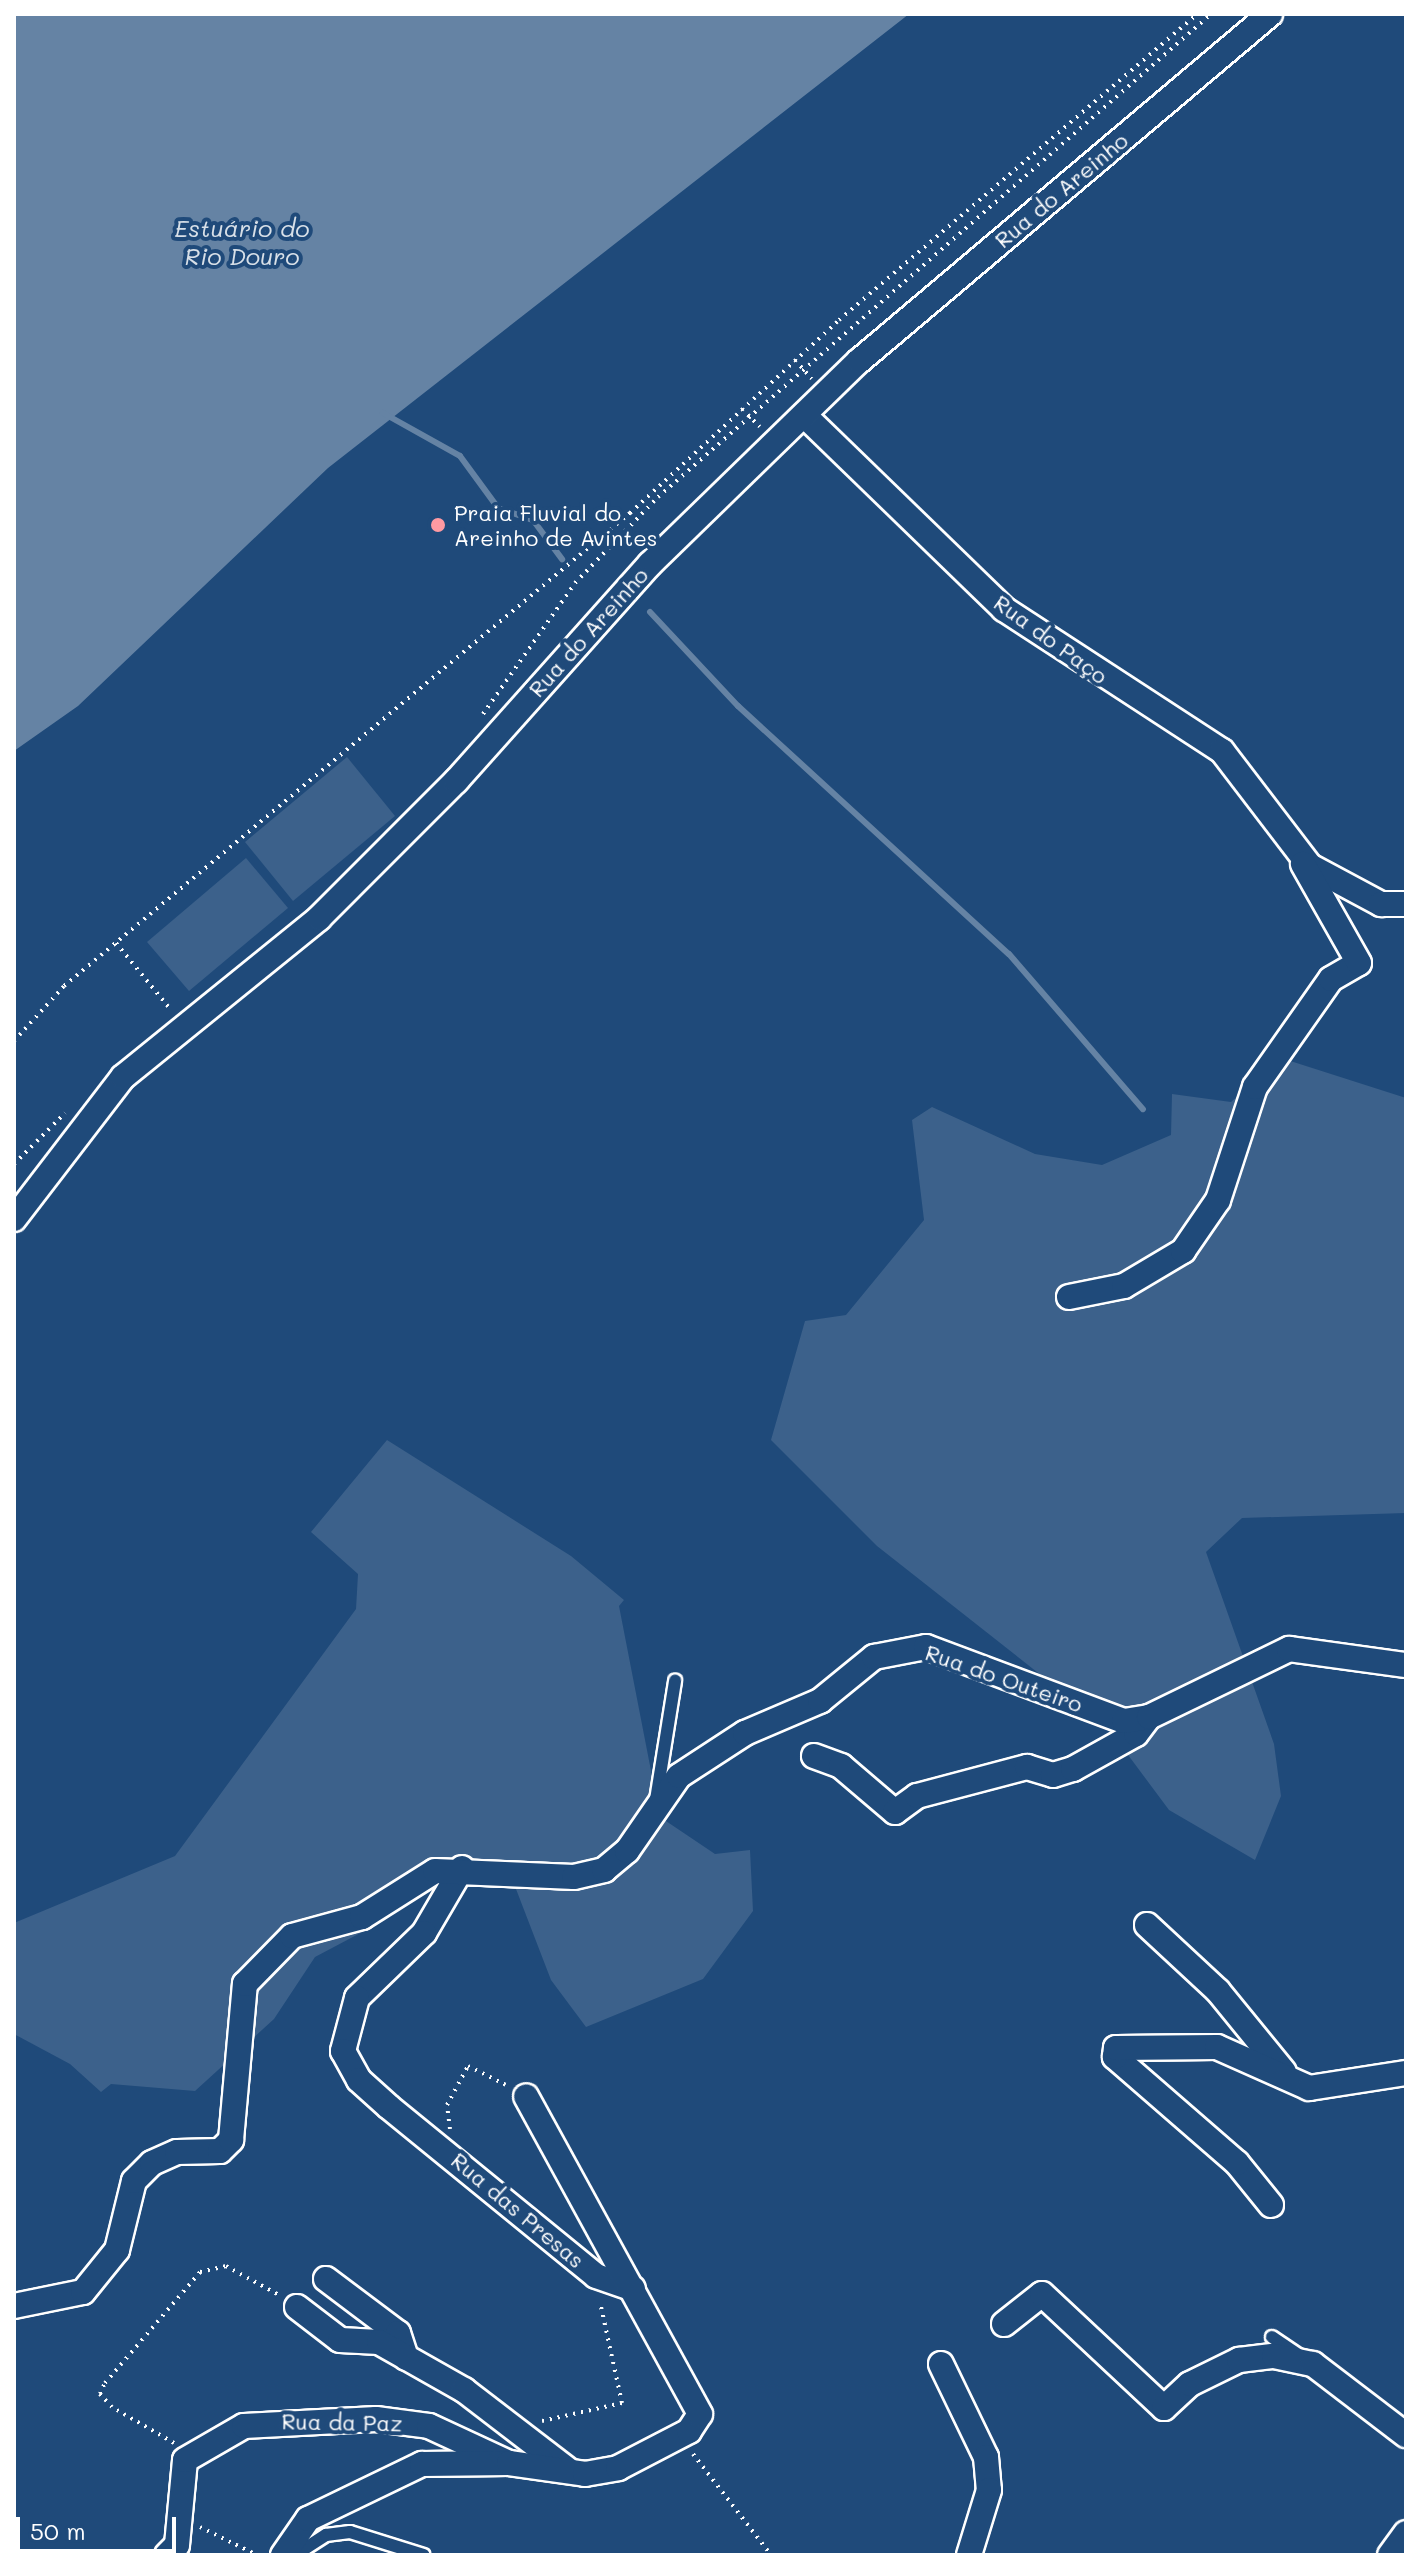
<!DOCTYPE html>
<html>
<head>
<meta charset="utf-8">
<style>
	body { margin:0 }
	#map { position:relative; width:1420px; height:2569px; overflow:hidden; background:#1f4a7a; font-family:Mali,sans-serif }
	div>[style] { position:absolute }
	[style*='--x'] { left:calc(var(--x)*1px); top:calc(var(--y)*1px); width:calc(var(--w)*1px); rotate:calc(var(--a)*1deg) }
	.green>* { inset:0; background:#3c618b }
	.water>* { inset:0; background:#6583a4 }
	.stream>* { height:6px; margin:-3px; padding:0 3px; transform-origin:3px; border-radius:3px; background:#6583a4 }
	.path>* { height:4px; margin-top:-2px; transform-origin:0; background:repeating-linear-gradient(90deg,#fff 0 2px,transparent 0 8px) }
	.roads { filter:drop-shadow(2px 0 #fff) drop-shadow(-2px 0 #fff) drop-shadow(0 2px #fff) drop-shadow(0 -2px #fff) }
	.service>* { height:12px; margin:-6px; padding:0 6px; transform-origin:6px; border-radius:6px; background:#1f4a7a }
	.minor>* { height:24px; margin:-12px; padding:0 12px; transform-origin:12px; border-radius:12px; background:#1f4a7a }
	.dots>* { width:22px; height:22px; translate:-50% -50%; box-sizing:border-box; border:4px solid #1f4a7a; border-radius:50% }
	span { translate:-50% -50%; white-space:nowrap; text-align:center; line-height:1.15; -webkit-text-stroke:8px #1f4a7a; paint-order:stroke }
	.street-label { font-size:22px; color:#fff }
	.poi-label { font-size:22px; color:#fff }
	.left { translate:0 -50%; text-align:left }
	.water-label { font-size:24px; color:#d8e0e8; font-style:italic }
	.frame { position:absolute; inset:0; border:16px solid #fff; pointer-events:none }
	.scale { position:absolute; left:16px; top:2517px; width:160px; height:36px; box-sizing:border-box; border:4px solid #fff; border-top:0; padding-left:10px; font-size:24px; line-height:28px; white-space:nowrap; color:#fff; -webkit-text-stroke:6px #1f4a7a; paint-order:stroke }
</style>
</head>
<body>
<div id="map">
	<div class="green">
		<i style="clip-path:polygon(347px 757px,395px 816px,293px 901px,245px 842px)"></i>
		<i style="clip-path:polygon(246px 858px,288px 908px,189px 991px,147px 942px)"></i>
		<i style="clip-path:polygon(1281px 1058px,1406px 1098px,1406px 1513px,1242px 1518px,1206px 1552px,1274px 1744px,1281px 1796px,1255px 1860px,1169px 1810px,1108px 1728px,877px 1546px,771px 1440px,805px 1321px,846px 1315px,924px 1220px,912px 1120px,932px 1107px,1035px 1154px,1102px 1165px,1171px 1135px,1172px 1094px,1231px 1102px)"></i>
		<i style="clip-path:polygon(387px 1440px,571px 1556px,624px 1600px,619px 1606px,660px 1817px,715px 1854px,750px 1850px,753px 1911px,703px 1979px,586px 2027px,551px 1980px,506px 1863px,442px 1858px,385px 1920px,315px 1957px,274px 2019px,195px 2091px,111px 2084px,101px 2092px,70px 2064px,14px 2034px,14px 1923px,175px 1856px,356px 1609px,358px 1574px,311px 1532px)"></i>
	</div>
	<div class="water">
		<i style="clip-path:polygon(14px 14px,909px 14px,328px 468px,78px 706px,14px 751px)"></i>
	</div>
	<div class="stream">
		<i style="--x:383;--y:413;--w:88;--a:29.2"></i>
		<i style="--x:460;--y:456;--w:64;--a:53.8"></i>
		<i style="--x:498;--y:508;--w:37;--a:19"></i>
		<i style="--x:533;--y:520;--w:49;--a:53.4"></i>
		<i style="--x:650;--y:612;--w:129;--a:46.9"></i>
		<i style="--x:738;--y:706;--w:367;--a:42.5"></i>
		<i style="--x:1009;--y:954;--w:205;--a:49.2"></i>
	</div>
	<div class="path">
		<i style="--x:795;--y:360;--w:25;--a:48"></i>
		<i style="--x:742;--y:409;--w:25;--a:45"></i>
		<i style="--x:483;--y:714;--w:160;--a:-54.9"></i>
		<i style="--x:575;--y:583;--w:120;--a:-46"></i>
		<i style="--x:658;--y:497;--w:734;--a:-41.13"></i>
		<i style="--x:116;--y:943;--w:87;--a:50.6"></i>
		<i style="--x:14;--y:1041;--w:74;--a:-47.7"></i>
		<i style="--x:64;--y:986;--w:738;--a:-39.89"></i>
		<i style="--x:630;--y:513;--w:284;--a:-42.7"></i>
		<i style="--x:839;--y:320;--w:471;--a:-40.5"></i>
		<i style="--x:14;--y:1164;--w:72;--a:-45"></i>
		<i style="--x:450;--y:2129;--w:24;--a:-97"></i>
		<i style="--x:447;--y:2105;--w:44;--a:-61.7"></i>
		<i style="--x:468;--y:2066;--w:42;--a:26.6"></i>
		<i style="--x:542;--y:2421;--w:82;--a:-12.7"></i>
		<i style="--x:622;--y:2403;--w:103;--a:-102.3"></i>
		<i style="--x:174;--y:2443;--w:72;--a:-149.9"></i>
		<i style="--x:112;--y:2407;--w:18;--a:-133"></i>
		<i style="--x:100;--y:2394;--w:12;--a:-66"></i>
		<i style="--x:105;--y:2383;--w:146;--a:-49.4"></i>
		<i style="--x:200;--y:2272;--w:27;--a:-13"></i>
		<i style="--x:226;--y:2266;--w:60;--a:28.7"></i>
		<i style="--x:693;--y:2454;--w:128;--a:52.3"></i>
		<i style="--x:200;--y:2527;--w:64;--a:26.2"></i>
	</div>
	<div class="roads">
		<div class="service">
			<i style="--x:656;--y:1800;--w:121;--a:-80.9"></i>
			<i style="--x:1272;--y:2337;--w:34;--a:34"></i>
			<i style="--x:295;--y:2555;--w:37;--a:-33"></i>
			<i style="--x:326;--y:2535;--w:24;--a:-7"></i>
			<i style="--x:350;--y:2532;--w:77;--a:17.3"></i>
		</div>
		<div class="minor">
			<i style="--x:804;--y:415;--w:279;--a:44.1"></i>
			<i style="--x:1004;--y:609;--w:260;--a:33.1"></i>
			<i style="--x:1222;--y:751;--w:145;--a:52.6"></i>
			<i style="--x:1310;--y:866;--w:81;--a:28.2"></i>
			<i style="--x:1381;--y:904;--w:25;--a:0"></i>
			<i style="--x:14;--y:1219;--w:179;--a:-52.5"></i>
			<i style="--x:123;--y:1077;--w:252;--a:-39"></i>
			<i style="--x:319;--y:918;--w:194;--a:-45"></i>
			<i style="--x:456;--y:781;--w:291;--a:-48.2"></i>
			<i style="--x:650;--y:564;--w:291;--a:-44.2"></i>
			<i style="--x:859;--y:361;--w:538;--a:-40.17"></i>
			<i style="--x:1069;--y:1297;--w:56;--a:-11.3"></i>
			<i style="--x:1124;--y:1286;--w:69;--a:-30.7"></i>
			<i style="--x:1183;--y:1251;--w:62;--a:-55.5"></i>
			<i style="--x:1218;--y:1200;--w:119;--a:-71.9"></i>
			<i style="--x:1255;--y:1087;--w:132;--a:-54.9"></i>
			<i style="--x:1331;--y:979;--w:32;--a:-30"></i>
			<i style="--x:1359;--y:963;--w:114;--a:-119.5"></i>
			<i style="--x:814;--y:1756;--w:29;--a:20"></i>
			<i style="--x:841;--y:1766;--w:71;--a:40.4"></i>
			<i style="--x:895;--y:1812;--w:27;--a:-36"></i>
			<i style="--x:917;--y:1796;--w:114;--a:-14.8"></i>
			<i style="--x:1027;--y:1767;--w:27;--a:17"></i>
			<i style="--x:1053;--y:1775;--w:21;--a:-17"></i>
			<i style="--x:1073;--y:1769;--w:72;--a:-29.1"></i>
			<i style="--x:1136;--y:1734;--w:21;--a:-53"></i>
			<i style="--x:462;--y:1868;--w:75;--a:120.3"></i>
			<i style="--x:424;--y:1933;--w:93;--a:135.9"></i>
			<i style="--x:357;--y:1998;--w:55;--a:104.8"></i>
			<i style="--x:343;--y:2051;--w:33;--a:61"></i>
			<i style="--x:359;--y:2080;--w:40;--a:42"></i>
			<i style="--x:389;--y:2107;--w:267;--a:39.2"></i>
			<i style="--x:596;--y:2276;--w:39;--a:19"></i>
			<i style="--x:1147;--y:1925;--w:97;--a:42.9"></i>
			<i style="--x:1218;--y:1991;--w:104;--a:50.8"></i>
			<i style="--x:1271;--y:2205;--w:54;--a:-129"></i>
			<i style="--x:1237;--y:2163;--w:162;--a:-139"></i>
			<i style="--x:1115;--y:2057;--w:9;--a:-84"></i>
			<i style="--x:1116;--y:2048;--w:101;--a:-0.6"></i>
			<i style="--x:1217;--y:2047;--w:101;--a:24"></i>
			<i style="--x:1309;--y:2088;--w:98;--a:-8.8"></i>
			<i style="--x:326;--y:2279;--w:90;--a:36.9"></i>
			<i style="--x:398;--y:2333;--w:26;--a:72"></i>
			<i style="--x:14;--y:2306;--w:70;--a:-11.5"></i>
			<i style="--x:83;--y:2292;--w:54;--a:-51"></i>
			<i style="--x:117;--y:2250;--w:71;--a:-76.2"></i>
			<i style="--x:134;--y:2181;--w:25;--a:-45"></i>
			<i style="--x:152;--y:2163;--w:27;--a:-24"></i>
			<i style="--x:177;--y:2152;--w:43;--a:-1.3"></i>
			<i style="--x:220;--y:2151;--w:16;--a:-45"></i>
			<i style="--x:231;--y:2140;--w:157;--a:-84.9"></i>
			<i style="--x:245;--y:1984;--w:67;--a:-45.6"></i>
			<i style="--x:292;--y:1936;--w:73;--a:-15.2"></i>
			<i style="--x:362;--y:1917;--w:86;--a:-32.2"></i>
			<i style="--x:435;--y:1871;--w:139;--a:2.5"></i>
			<i style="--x:574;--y:1877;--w:31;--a:-13"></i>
			<i style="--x:604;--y:1870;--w:30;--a:-40"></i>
			<i style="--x:627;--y:1851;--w:91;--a:-55.3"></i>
			<i style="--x:679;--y:1776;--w:79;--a:-33.1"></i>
			<i style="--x:745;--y:1733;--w:82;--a:-23.1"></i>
			<i style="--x:820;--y:1701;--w:70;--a:-39.2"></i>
			<i style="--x:874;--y:1657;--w:53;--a:-10.9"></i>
			<i style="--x:926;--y:1647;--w:211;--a:20.5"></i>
			<i style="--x:1124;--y:1721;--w:25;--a:-9"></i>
			<i style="--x:1149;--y:1717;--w:156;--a:-25.9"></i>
			<i style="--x:1289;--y:1649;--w:118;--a:7.8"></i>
			<i style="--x:297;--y:2307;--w:54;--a:37.5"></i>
			<i style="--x:340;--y:2340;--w:39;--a:3"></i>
			<i style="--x:379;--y:2342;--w:98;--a:29.5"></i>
			<i style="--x:464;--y:2390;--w:130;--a:37.5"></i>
			<i style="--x:1004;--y:2324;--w:48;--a:-38.3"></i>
			<i style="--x:1042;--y:2294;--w:167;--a:43.1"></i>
			<i style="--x:1164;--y:2408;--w:35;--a:-43"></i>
			<i style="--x:1190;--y:2384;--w:55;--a:-26.1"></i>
			<i style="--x:1239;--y:2360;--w:35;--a:-7"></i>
			<i style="--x:1274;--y:2356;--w:40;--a:12"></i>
			<i style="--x:1313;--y:2364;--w:117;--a:37.4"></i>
			<i style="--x:941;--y:2364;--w:103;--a:64.2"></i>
			<i style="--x:986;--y:2457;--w:33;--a:85"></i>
			<i style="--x:989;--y:2490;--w:68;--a:107.1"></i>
			<i style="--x:167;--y:2555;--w:14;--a:-45"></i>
			<i style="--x:177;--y:2545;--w:85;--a:-84.6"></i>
			<i style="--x:185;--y:2460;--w:68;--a:-30"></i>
			<i style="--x:244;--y:2426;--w:132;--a:-3"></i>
			<i style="--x:376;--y:2419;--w:53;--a:7.5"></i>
			<i style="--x:429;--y:2426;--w:86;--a:24.8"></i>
			<i style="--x:283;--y:2555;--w:44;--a:-55.2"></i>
			<i style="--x:308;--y:2519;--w:127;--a:-25.8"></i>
			<i style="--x:422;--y:2464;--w:87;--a:-0.7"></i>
			<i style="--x:509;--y:2463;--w:77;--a:8.2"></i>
			<i style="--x:585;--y:2474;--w:34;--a:-10"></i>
			<i style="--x:618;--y:2468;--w:80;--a:-27.5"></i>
			<i style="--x:689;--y:2431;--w:20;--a:-57"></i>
			<i style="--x:700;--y:2414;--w:362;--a:-118.7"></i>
			<i style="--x:1390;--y:2555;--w:27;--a:-54"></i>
		</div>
	</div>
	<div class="dots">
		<i style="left:438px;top:525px;background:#ff9aa2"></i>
	</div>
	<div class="street-label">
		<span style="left:1061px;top:190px;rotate:-40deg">Rua do Areinho</span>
		<span style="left:588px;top:632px;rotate:-48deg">Rua do Areinho</span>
		<span style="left:1051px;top:639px;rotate:36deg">Rua do Paço</span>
		<span style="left:1004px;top:1678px;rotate:19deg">Rua do Outeiro</span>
		<span style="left:518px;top:2210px;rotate:40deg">Rua das Presas</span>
		<span style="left:342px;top:2422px;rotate:1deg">Rua da Paz</span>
	</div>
	<div class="poi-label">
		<span class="left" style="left:454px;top:525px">Praia Fluvial do<br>Areinho de Avintes</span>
	</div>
	<div class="water-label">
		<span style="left:242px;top:242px">Estuário do<br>Rio Douro</span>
	</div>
	<div class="frame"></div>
	<div class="scale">50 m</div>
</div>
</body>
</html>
